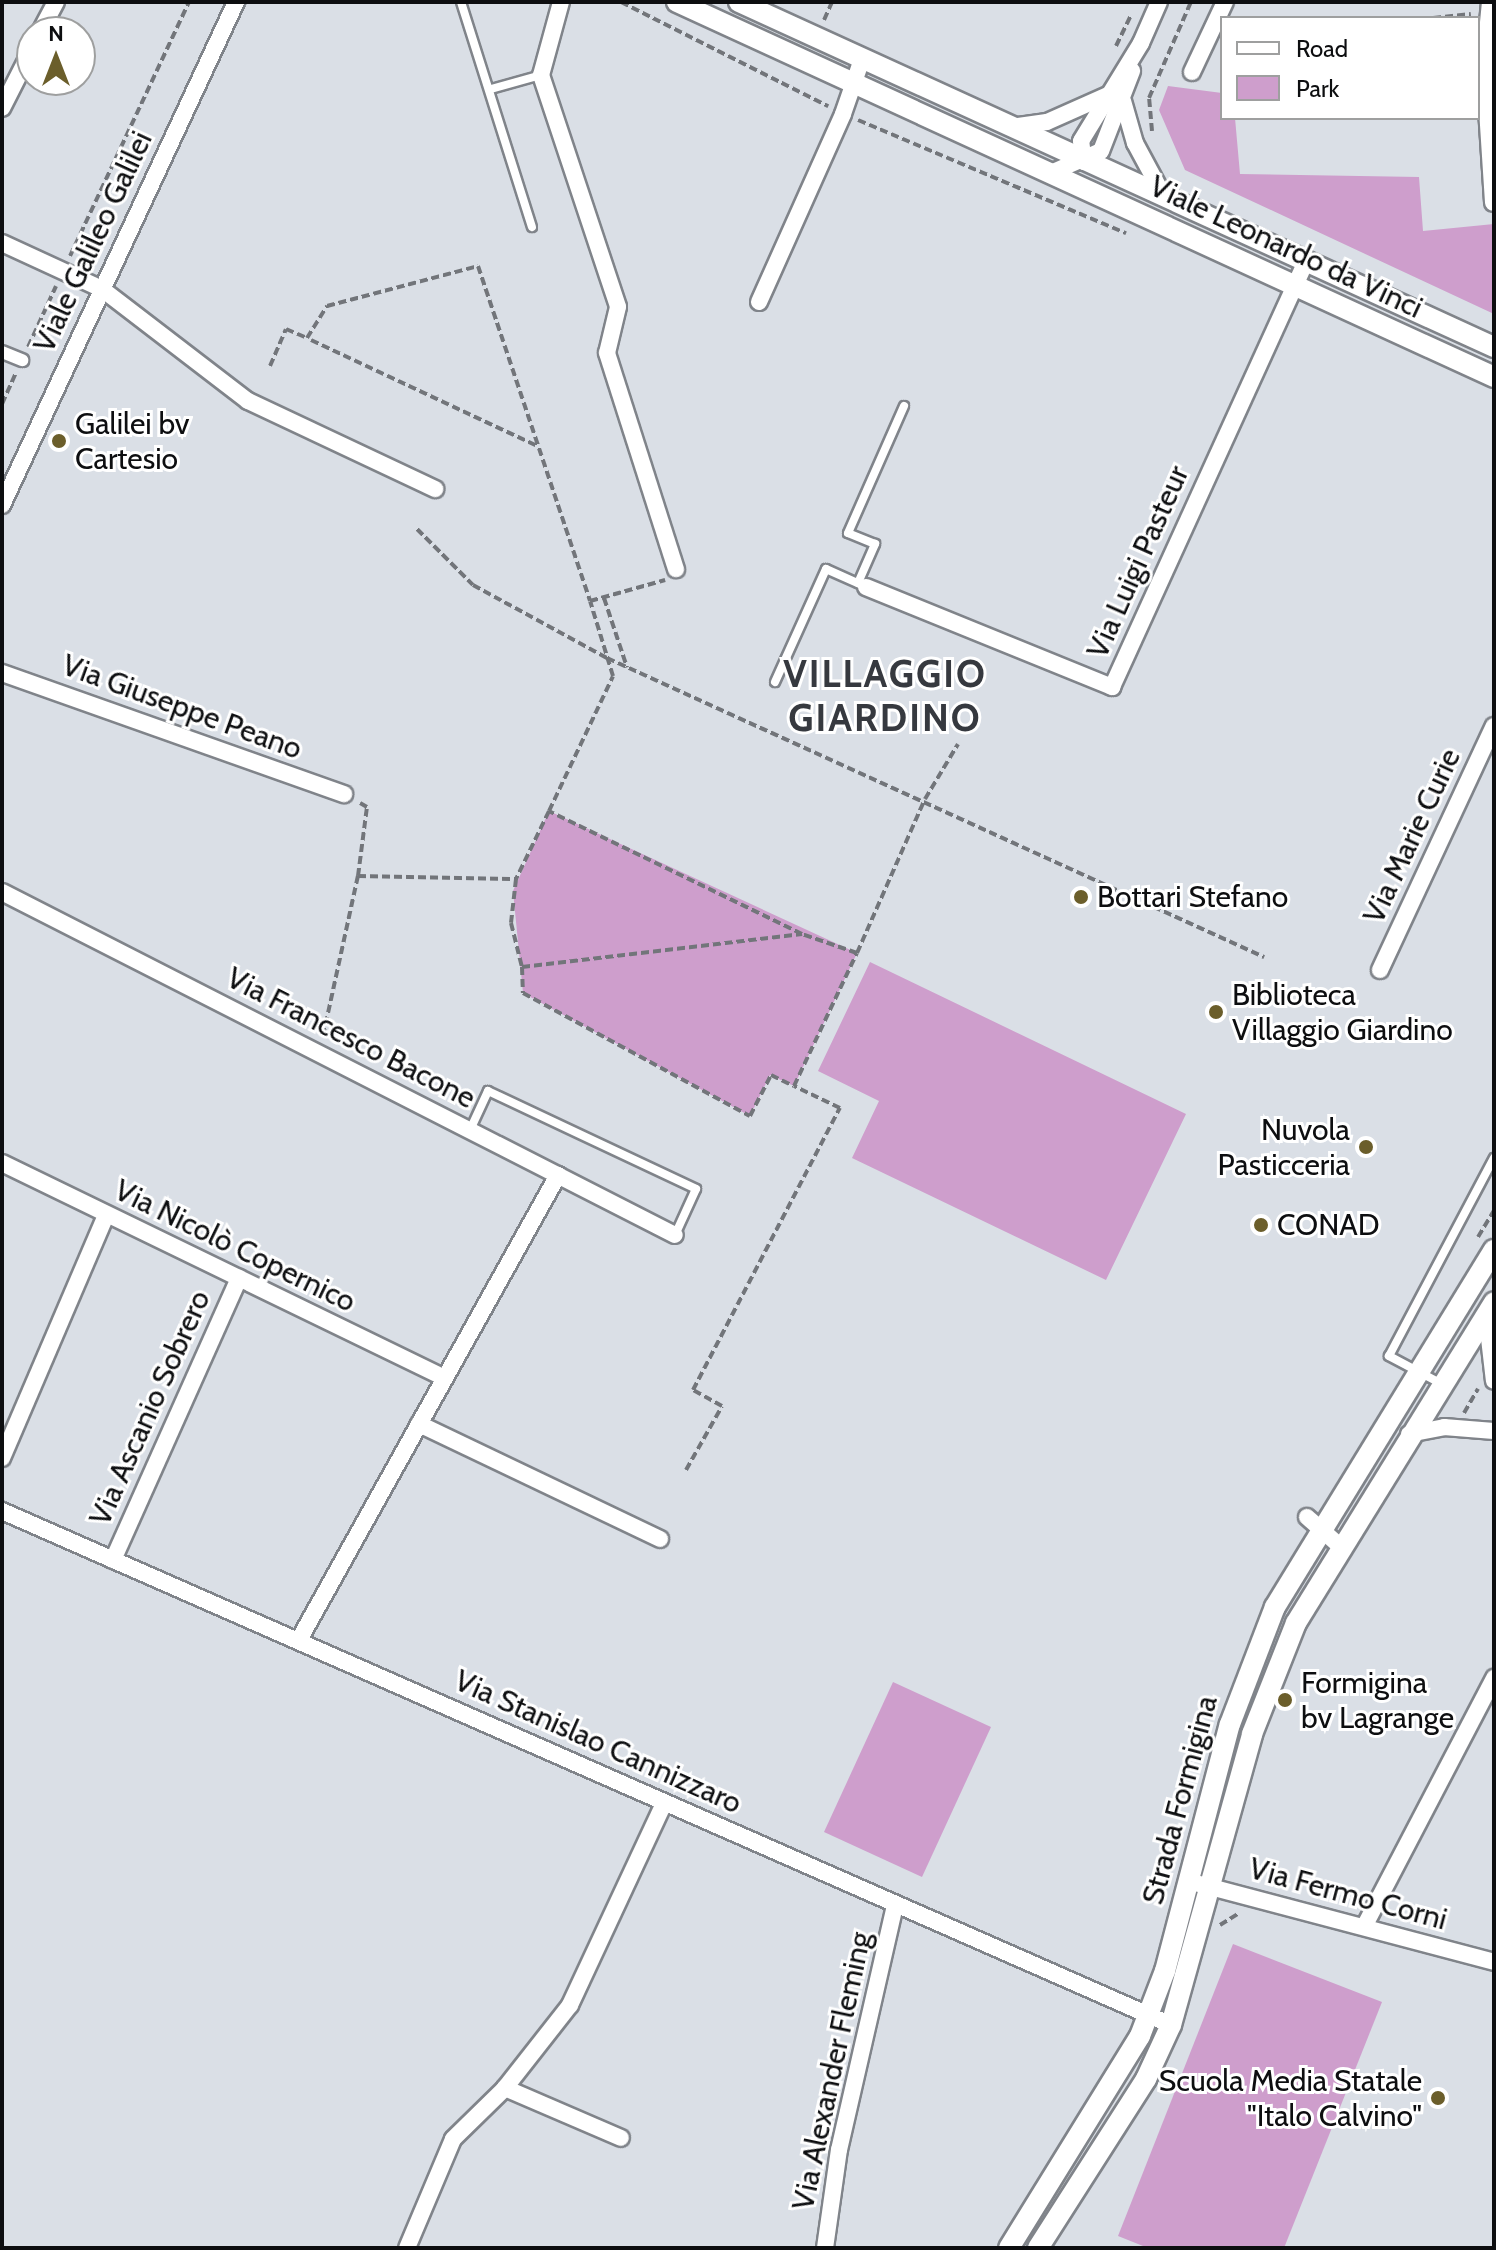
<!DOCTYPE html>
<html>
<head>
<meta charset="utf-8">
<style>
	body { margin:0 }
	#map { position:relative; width:1496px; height:2250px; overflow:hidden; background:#dadfe6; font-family:Cabin,sans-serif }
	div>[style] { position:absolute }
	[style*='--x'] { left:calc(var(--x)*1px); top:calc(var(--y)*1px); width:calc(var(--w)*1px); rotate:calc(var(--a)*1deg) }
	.green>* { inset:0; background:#ce9ecc }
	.path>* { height:4px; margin-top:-2px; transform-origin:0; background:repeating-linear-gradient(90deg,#72757a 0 8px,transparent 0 12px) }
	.roads { filter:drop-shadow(2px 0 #80848a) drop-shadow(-2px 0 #80848a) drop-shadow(0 2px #80848a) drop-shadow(0 -2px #80848a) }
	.service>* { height:8px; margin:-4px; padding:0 4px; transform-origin:4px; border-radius:4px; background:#fff }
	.pedestrian>* { height:12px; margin:-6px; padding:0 6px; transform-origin:6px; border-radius:6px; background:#fff }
	.minor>* { height:16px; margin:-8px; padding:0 8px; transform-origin:8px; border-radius:8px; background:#fff }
	.tertiary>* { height:20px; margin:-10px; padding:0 10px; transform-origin:10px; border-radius:10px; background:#fff }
	.dots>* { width:22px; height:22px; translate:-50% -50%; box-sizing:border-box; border:4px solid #fff; border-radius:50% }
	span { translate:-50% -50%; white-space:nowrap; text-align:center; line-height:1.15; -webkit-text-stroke:6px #fff; paint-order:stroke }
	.street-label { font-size:30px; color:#0d0e10 }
	.poi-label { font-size:30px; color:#0d0e10 }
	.left { translate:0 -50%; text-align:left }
	.right { translate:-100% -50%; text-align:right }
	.district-label { font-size:38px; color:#36393f; font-weight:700; letter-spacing:2px }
	.frame { position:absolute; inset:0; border:4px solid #0d0e10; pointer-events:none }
	.legend { position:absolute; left:1220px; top:16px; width:260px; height:104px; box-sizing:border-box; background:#fff; border:2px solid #9e9f9f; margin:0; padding:10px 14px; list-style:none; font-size:24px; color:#0d0e10 }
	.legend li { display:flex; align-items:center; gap:16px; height:40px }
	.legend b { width:40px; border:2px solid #9e9f9f }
	.north { position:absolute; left:16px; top:16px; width:80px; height:80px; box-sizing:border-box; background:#fff; border:2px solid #9e9f9f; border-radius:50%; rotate:0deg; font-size:22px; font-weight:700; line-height:32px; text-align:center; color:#0d0e10 }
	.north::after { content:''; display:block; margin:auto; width:28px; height:36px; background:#6b5e2b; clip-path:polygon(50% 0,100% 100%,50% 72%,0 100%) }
</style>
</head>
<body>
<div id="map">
	<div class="green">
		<i style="clip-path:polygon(1168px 86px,1222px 93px,1222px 118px,1235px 118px,1240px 174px,1419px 177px,1423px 231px,1494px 224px,1494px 314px,1185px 170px,1159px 110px)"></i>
		<i style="clip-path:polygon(549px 811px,857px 953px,794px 1086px,770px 1075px,750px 1116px,523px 993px,513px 891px)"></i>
		<i style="clip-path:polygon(870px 962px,1186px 1114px,1106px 1280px,852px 1158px,879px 1101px,818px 1071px)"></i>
		<i style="clip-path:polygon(893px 1682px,991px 1727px,922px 1877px,824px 1832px)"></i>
		<i style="clip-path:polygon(1233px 1944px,1382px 2002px,1284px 2248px,1148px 2248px,1118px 2236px)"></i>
	</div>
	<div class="path">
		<i style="--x:621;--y:2;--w:232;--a:26.7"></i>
		<i style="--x:1433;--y:18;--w:38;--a:-6"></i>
		<i style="--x:824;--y:20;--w:20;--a:-66"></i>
		<i style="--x:1116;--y:46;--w:34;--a:-64"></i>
		<i style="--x:858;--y:120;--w:291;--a:22.9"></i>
		<i style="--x:1152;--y:131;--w:33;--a:-95"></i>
		<i style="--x:1149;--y:98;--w:105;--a:-66.4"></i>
		<i style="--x:70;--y:256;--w:280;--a:-64.9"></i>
		<i style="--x:311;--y:340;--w:250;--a:25.1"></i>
		<i style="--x:28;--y:347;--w:67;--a:-65.3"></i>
		<i style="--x:270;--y:366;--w:40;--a:-66.6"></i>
		<i style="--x:286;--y:329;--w:23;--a:23"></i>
		<i style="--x:307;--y:338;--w:38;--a:-58"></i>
		<i style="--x:327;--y:306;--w:156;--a:-14.8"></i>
		<i style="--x:478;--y:266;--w:353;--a:71.5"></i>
		<i style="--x:2;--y:404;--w:34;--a:-66"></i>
		<i style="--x:417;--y:529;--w:79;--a:45"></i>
		<i style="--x:473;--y:585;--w:153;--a:28.6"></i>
		<i style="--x:607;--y:658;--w:722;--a:24.47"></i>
		<i style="--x:604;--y:598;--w:73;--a:71.6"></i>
		<i style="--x:549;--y:811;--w:149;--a:-64.6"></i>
		<i style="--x:613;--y:676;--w:78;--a:-107"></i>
		<i style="--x:590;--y:601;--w:78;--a:-15.6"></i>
		<i style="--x:358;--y:876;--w:70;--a:-82.6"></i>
		<i style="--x:367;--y:807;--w:8;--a:-150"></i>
		<i style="--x:857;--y:953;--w:168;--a:-66.2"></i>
		<i style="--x:925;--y:799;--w:64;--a:-59"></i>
		<i style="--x:522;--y:967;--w:26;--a:88"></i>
		<i style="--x:523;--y:993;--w:258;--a:28.5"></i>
		<i style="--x:750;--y:1116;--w:46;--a:-62.9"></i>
		<i style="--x:771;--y:1075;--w:25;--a:26"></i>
		<i style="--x:323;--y:1036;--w:164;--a:-77.7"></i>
		<i style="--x:358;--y:876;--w:158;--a:1.1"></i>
		<i style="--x:516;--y:879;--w:44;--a:96.5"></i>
		<i style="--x:511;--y:923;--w:45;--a:76"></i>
		<i style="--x:522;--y:967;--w:282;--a:-6.7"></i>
		<i style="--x:802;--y:934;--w:281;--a:-154.1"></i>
		<i style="--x:549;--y:811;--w:76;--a:115.9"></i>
		<i style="--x:1478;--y:1237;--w:31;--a:-59"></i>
		<i style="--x:1464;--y:1413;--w:28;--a:-60"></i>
		<i style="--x:686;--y:1470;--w:73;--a:-60.6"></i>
		<i style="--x:722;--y:1406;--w:33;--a:-151"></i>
		<i style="--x:693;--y:1390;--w:318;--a:-62.5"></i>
		<i style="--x:840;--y:1108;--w:51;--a:-154.4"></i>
		<i style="--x:794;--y:1086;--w:147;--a:-64.7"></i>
		<i style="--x:857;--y:953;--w:58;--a:-160.9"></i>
		<i style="--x:1220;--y:1925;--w:22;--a:-32"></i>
	</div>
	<div class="roads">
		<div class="service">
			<i style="--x:461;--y:2;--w:236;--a:72.5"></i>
			<i style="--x:491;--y:89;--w:52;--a:-15.6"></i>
			<i style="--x:858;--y:583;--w:43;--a:-66.4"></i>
			<i style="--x:875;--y:544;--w:29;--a:-158"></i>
			<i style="--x:848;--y:533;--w:139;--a:-66.2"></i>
			<i style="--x:775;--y:682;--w:124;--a:-65.7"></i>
			<i style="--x:826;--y:569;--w:39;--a:24"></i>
			<i style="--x:470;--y:1130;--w:43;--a:-65.2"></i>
			<i style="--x:488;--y:1091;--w:230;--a:25.2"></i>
			<i style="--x:696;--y:1189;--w:51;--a:114.5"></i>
			<i style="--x:1440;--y:1383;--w:58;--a:-152.1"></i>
			<i style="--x:1389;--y:1356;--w:224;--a:-62.1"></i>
		</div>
		<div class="pedestrian">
			<i style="--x:2;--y:352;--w:22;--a:22"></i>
		</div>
		<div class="minor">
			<i style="--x:561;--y:2;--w:76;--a:105.3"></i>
			<i style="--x:541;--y:75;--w:244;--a:71.6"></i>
			<i style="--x:618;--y:307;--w:47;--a:103.4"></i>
			<i style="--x:607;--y:353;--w:227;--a:72.3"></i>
			<i style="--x:1490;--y:2;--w:61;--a:95.6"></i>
			<i style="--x:1484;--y:63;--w:140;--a:86.3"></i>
			<i style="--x:40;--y:32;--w:34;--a:-62"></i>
			<i style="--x:1192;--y:72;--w:77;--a:-64.8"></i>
			<i style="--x:1123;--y:101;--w:44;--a:74.1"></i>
			<i style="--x:1135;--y:143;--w:59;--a:61.7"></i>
			<i style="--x:2;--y:108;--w:66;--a:-63"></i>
			<i style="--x:1011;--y:127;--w:36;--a:-8"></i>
			<i style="--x:1047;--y:122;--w:69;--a:-24"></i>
			<i style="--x:1084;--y:162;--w:21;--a:-98"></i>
			<i style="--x:1081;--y:141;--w:115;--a:-58.5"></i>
			<i style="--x:1141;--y:43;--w:45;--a:-66.3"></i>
			<i style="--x:1053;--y:172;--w:52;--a:-23.6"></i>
			<i style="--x:1101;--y:151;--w:86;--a:-68.8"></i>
			<i style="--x:2;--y:243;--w:110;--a:24.7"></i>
			<i style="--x:102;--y:289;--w:184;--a:37.5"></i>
			<i style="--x:248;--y:401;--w:207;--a:25.2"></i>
			<i style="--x:759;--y:302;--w:206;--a:-65.9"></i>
			<i style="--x:843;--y:114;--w:58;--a:-70.9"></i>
			<i style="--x:2;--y:505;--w:555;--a:-65.05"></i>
			<i style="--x:866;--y:587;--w:266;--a:22.1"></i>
			<i style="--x:1112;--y:687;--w:468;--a:-65.5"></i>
			<i style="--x:2;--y:673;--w:363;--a:19.5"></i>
			<i style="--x:2;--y:892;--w:755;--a:27.01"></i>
			<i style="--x:1380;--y:970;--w:269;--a:-65"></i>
			<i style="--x:2;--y:1163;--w:492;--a:25.9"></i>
			<i style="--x:1494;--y:1328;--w:11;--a:117"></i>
			<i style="--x:1489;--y:1338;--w:43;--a:83.4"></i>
			<i style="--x:419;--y:1424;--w:267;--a:25.5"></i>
			<i style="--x:1409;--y:1434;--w:36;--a:-11"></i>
			<i style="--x:1444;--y:1427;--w:50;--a:4.6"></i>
			<i style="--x:2;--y:1458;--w:264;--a:-66.8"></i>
			<i style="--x:2;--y:1511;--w:1277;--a:23.73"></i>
			<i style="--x:1307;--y:1517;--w:45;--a:41.4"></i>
			<i style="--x:113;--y:1560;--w:309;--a:-65.9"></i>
			<i style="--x:300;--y:1638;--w:530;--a:-60.87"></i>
			<i style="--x:1188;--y:1881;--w:317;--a:14.8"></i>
			<i style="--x:1365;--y:1925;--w:279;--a:-62.4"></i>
			<i style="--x:505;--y:2088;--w:126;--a:23.3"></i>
			<i style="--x:407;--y:2248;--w:118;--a:-67.1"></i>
			<i style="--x:453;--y:2139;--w:73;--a:-44.4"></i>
			<i style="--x:505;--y:2088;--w:105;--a:-51.9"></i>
			<i style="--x:570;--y:2005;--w:223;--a:-65"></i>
			<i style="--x:825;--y:2248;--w:99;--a:-81.9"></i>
			<i style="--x:839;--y:2150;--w:250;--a:-77.1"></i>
		</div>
		<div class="tertiary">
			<i style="--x:677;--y:2;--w:899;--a:24.65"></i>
			<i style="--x:739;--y:2;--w:830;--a:24.56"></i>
			<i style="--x:1009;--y:2248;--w:249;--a:-58.3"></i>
			<i style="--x:1140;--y:2036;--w:70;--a:-69"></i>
			<i style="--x:1165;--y:1971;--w:255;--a:-75.3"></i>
			<i style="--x:1230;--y:1724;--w:125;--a:-69"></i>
			<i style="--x:1275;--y:1607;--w:419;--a:-58.5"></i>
			<i style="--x:1038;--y:2248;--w:201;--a:-57.4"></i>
			<i style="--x:1146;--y:2079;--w:60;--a:-65.2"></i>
			<i style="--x:1171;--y:2025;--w:302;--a:-74.4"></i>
			<i style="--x:1252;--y:1734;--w:119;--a:-68.4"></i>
			<i style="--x:1296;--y:1623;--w:377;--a:-58.3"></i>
		</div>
	</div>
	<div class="dots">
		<i style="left:59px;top:441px;background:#6b5e2b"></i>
		<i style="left:1081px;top:897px;background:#6b5e2b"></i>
		<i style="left:1216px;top:1012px;background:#6b5e2b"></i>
		<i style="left:1366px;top:1147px;background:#6b5e2b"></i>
		<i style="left:1261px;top:1225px;background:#6b5e2b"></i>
		<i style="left:1285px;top:1700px;background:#6b5e2b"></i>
		<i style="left:1438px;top:2098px;background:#6b5e2b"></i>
	</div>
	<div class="street-label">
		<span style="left:93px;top:242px;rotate:-65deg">Viale Galileo Galilei</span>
		<span style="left:1286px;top:247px;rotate:25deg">Viale Leonardo da Vinci</span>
		<span style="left:1138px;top:562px;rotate:-66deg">Via Luigi Pasteur</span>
		<span style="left:182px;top:707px;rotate:20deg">Via Giuseppe Peano</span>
		<span style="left:1412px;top:836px;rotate:-65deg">Via Marie Curie</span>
		<span style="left:351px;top:1038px;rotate:27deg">Via Francesco Bacone</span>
		<span style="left:235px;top:1246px;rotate:26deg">Via Nicolò Copernico</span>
		<span style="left:150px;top:1408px;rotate:-66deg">Via Ascanio Sobrero</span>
		<span style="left:598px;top:1742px;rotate:24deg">Via Stanislao Cannizzaro</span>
		<span style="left:1180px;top:1800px;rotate:-75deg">Strada Formigina</span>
		<span style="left:1348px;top:1894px;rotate:15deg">Via Fermo Corni</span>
		<span style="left:832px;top:2071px;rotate:-78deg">Via Alexander Fleming</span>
	</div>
	<div class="poi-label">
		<span class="left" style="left:75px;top:441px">Galilei bv<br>Cartesio</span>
		<span class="left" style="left:1097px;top:897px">Bottari Stefano</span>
		<span class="left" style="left:1232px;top:1012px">Biblioteca<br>Villaggio Giardino</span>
		<span class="right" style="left:1350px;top:1147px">Nuvola<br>Pasticceria</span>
		<span class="left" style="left:1277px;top:1225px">CONAD</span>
		<span class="left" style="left:1301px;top:1700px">Formigina<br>bv Lagrange</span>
		<span class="right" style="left:1422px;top:2098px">Scuola Media Statale<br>"Italo Calvino"</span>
	</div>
	<div class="district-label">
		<span style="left:885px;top:696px">VILLAGGIO<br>GIARDINO</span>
	</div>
	<div class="frame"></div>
	<ul class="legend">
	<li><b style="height:10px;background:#fff"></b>Road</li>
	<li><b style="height:22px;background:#ce9ecc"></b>Park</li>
	</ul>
	<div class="north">N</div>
</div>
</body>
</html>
